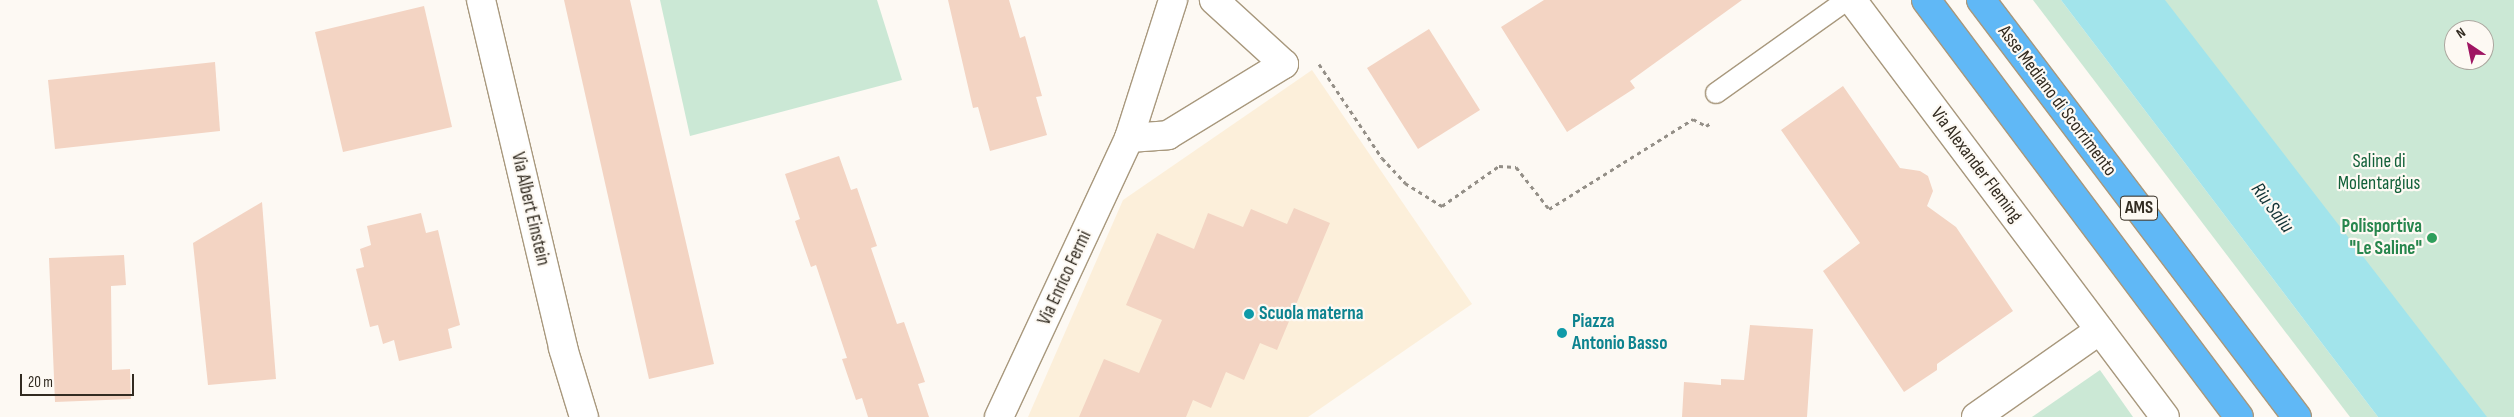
<!DOCTYPE html>
<html>
<head>
<meta charset="utf-8">
<style>
	body { margin:0 }
	#map { position:relative; width:2514px; height:417px; overflow:hidden; background:#fdf9f3; font-family:"Sofia Sans Condensed",sans-serif }
	div>[style] { position:absolute }
	[style*='--x'] { left:calc(var(--x)*1px); top:calc(var(--y)*1px); width:calc(var(--w)*1px); rotate:calc(var(--a)*1deg) }
	.built>* { inset:0; background:#fcefda }
	.green>* { inset:0; background:#cbe8d5 }
	.water>* { inset:0; background:#a2e4eb }
	.building>* { inset:0; background:#f3d4c3 }
	.path>* { height:3px; margin-top:-1.5px; transform-origin:0; background:repeating-linear-gradient(90deg,#948f87 0 4px,transparent 0 8px) }
	.roads { filter:drop-shadow(1px 0 #a8987d) drop-shadow(-1px 0 #a8987d) drop-shadow(0 1px #a8987d) drop-shadow(0 -1px #a8987d) }
	.lane>* { height:20px; margin:-10px; padding:0 10px; transform-origin:10px; border-radius:10px; background:#fff }
	.street>* { height:28px; margin:-14px; padding:0 14px; transform-origin:14px; border-radius:14px; background:#fff }
	.highway>* { height:28px; margin:-14px; padding:0 14px; transform-origin:14px; border-radius:14px; background:#60b8f6 }
	.dots>* { width:14px; height:14px; translate:-50% -50%; box-sizing:border-box; border:2px solid #fdf9f3; border-radius:50% }
	span { translate:-50% -50%; white-space:nowrap; text-align:center; line-height:1.15; -webkit-text-stroke:4.5px #fdf9f3; paint-order:stroke }
	.shield-label span { padding:1px 4px; background:#fdf9f3; border:1px solid; border-radius:4px; -webkit-text-stroke-width:0 }
	.shield-label { font-size:18px; color:#322b21; font-weight:700 }
	.street-label { font-size:19px; color:#322b21 }
	.park-label { font-size:19px; color:#126039 }
	.leisure-label { font-size:19px; color:#27864d; font-weight:700 }
	.right { translate:-100% -50%; text-align:right }
	.culture-label { font-size:19px; color:#0d838f; font-weight:700 }
	.left { translate:0 -50%; text-align:left }
	.water-label { font-size:20px; color:#0f3134; font-style:italic }
	.north { position:absolute; left:2444px; top:20px; width:50px; height:50px; box-sizing:border-box; background:#fdf9f3; border:1px solid #aca79f; border-radius:50%; rotate:326deg; font-size:14px; font-weight:700; line-height:20px; text-align:center; color:#322b21 }
	.north::after { content:''; display:block; margin:auto; width:18px; height:22px; background:#9f1562; clip-path:polygon(50% 0,100% 100%,50% 72%,0 100%) }
	.scale { position:absolute; left:20px; top:374px; width:114px; height:22px; box-sizing:border-box; border:2px solid #322b21; border-top:0; padding-left:6px; font-size:15px; line-height:18px; white-space:nowrap; color:#322b21; -webkit-text-stroke:4px #fdf9f3; paint-order:stroke }
</style>
</head>
<body>
<div id="map">
	<div class="built">
		<i style="clip-path:polygon(1312px 70px,1472px 304px,1308px 417px,1028px 417px,1123px 200px)"></i>
	</div>
	<div class="green">
		<i style="clip-path:polygon(660px 0,877px 0,902px 80px,690px 136px)"></i>
		<i style="clip-path:polygon(2033px 0,2061px 0,2378px 417px,2350px 417px)"></i>
		<i style="clip-path:polygon(evenodd,2074px 0,2514px 0,2514px 417px,2398px 417px,2074px 0,2454px 30px,2484px 30px,2484px 60px,2454px 60px,2454px 30px)"></i>
		<i style="clip-path:polygon(2100px 370px,2133px 417px,2032px 417px)"></i>
	</div>
	<div class="water">
		<i style="clip-path:polygon(2061px 0,2165px 0,2487px 417px,2378px 417px)"></i>
	</div>
	<div class="building">
		<i style="clip-path:polygon(564px 0,630px 0,714px 364px,649px 379px)"></i>
		<i style="clip-path:polygon(948px 0,1009px 0,1020px 38px,1025px 36px,1042px 96px,1036px 97px,1047px 135px,990px 151px,978px 107px,973px 108px)"></i>
		<i style="clip-path:polygon(1544px 0,1742px 0,1630px 81px,1635px 88px,1567px 132px,1501px 27px)"></i>
		<i style="clip-path:polygon(424px 6px,452px 127px,343px 152px,315px 32px)"></i>
		<i style="clip-path:polygon(1429px 29px,1480px 110px,1418px 149px,1367px 68px)"></i>
		<i style="clip-path:polygon(215px 62px,220px 131px,55px 149px,48px 80px)"></i>
		<i style="clip-path:polygon(1843px 86px,1900px 168px,1920px 171px,1928px 176px,1933px 191px,1927px 206px,1956px 227px,2013px 311px,1937px 364px,1937px 370px,1904px 392px,1823px 271px,1860px 243px,1781px 130px)"></i>
		<i style="clip-path:polygon(839px 156px,851px 190px,857px 188px,877px 246px,871px 248px,897px 324px,904px 322px,925px 382px,918px 384px,929px 417px,868px 417px,862px 398px,856px 400px,842px 359px,847px 358px,816px 265px,811px 267px,795px 221px,800px 219px,785px 174px)"></i>
		<i style="clip-path:polygon(262px 202px,276px 379px,208px 385px,193px 243px)"></i>
		<i style="clip-path:polygon(1294px 208px,1330px 223px,1277px 350px,1260px 343px,1244px 380px,1226px 372px,1211px 408px,1193px 400px,1186px 417px,1079px 417px,1104px 359px,1139px 373px,1162px 320px,1126px 305px,1157px 233px,1194px 249px,1208px 213px,1243px 227px,1251px 209px,1287px 224px)"></i>
		<i style="clip-path:polygon(421px 213px,426px 233px,438px 230px,460px 325px,448px 329px,452px 348px,399px 361px,394px 340px,383px 344px,378px 325px,370px 327px,356px 269px,364px 267px,360px 249px,371px 245px,367px 226px)"></i>
		<i style="clip-path:polygon(124px 255px,126px 285px,111px 286px,112px 370px,130px 369px,131px 399px,55px 402px,49px 258px)"></i>
		<i style="clip-path:polygon(1750px 325px,1813px 329px,1807px 417px,1682px 417px,1684px 382px,1721px 385px,1721px 379px,1744px 380px)"></i>
	</div>
	<div class="path">
		<i style="--x:1319;--y:64;--w:113;--a:56.2"></i>
		<i style="--x:1382;--y:158;--w:34;--a:47"></i>
		<i style="--x:1405;--y:183;--w:44;--a:31.9"></i>
		<i style="--x:1442;--y:206;--w:70;--a:-35.1"></i>
		<i style="--x:1499;--y:166;--w:17;--a:3"></i>
		<i style="--x:1516;--y:167;--w:53;--a:51.8"></i>
		<i style="--x:1549;--y:209;--w:170;--a:-32"></i>
		<i style="--x:1693;--y:119;--w:15;--a:28"></i>
		<i style="--x:1706;--y:126;--w:6;--a:-31"></i>
	</div>
	<div class="roads">
		<div class="lane">
			<i style="--x:1716;--y:93;--w:161;--a:-35.4"></i>
		</div>
		<div class="street">
			<i style="--x:481;--y:0;--w:358;--a:76.7"></i>
			<i style="--x:563;--y:348;--w:72;--a:73.1"></i>
			<i style="--x:1852;--y:0;--w:521;--a:53.11"></i>
			<i style="--x:1129;--y:138;--w:39;--a:-4"></i>
			<i style="--x:1168;--y:135;--w:136;--a:-31.5"></i>
			<i style="--x:1284;--y:64;--w:95;--a:-137.6"></i>
			<i style="--x:999;--y:417;--w:308;--a:-65"></i>
			<i style="--x:1129;--y:138;--w:145;--a:-72.3"></i>
			<i style="--x:1976;--y:417;--w:151;--a:-35.1"></i>
		</div>
		<div class="highway">
			<i style="--x:1926;--y:0;--w:521;--a:53.11"></i>
			<i style="--x:1981;--y:0;--w:523;--a:52.85"></i>
		</div>
	</div>
	<div class="dots">
		<i style="left:2432px;top:238px;background:#2e9e5b"></i>
		<i style="left:1249px;top:314px;background:#0f9aa8"></i>
		<i style="left:1562px;top:333px;background:#0f9aa8"></i>
	</div>
	<div class="shield-label">
		<span style="left:2139px;top:208px">AMS</span>
	</div>
	<div class="street-label">
		<span style="left:2057px;top:101px;rotate:53deg">Asse Mediano di Scorrimento</span>
		<span style="left:1976px;top:165px;rotate:53deg">Via Alexander Fleming</span>
		<span style="left:530px;top:209px;rotate:77deg">Via Albert Einstein</span>
		<span style="left:1065px;top:278px;rotate:-65deg">Via Enrico Fermi</span>
	</div>
	<div class="park-label">
		<span style="left:2379px;top:173px">Saline di<br>Molentargius</span>
	</div>
	<div class="leisure-label">
		<span class="right" style="left:2422px;top:238px">Polisportiva<br>"Le Saline"</span>
	</div>
	<div class="culture-label">
		<span class="left" style="left:1259px;top:314px">Scuola materna</span>
		<span class="left" style="left:1572px;top:333px">Piazza<br>Antonio Basso</span>
	</div>
	<div class="water-label">
		<span style="left:2272px;top:208px;rotate:53deg">Riu Saliu</span>
	</div>
	<div class="north">N</div>
	<div class="scale">20 m</div>
</div>
</body>
</html>
